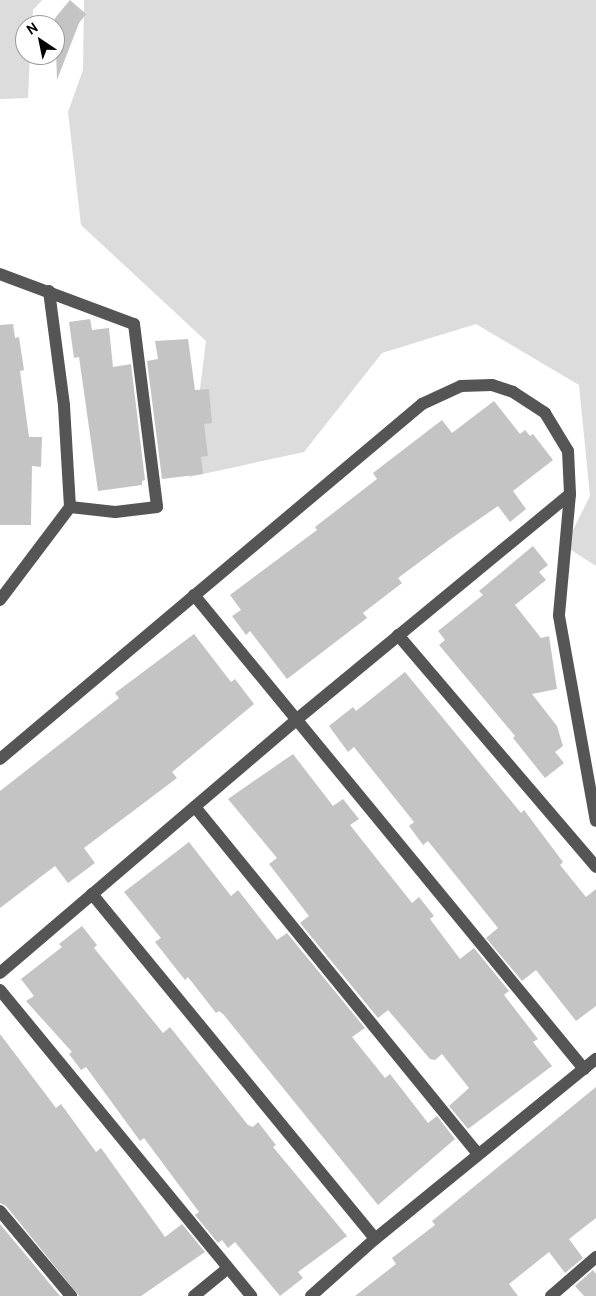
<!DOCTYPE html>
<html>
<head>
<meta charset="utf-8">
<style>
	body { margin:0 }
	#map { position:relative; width:596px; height:1296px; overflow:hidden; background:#fff; font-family:Cabin,sans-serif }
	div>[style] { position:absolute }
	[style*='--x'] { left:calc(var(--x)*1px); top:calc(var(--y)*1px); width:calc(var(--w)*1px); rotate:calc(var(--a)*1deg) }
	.green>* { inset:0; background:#dcdcdc }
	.building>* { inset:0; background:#c4c4c4 }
	.minor>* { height:12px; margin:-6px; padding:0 6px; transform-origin:6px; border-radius:6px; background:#555 }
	span { translate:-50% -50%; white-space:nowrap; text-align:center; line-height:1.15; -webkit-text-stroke:5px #fff; paint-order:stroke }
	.north { position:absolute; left:15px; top:15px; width:50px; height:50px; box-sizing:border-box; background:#fff; border:1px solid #999; border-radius:50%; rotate:326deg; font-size:14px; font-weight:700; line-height:20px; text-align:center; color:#000 }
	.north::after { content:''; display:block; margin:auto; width:18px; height:22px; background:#000; clip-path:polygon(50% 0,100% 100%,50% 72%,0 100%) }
</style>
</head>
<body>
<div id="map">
	<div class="green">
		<i style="clip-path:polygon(0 0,42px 0,33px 10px,32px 25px,25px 25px,25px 55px,30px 55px,28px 98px,0 99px)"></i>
		<i style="clip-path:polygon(84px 0,596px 0,596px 566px,565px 546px,590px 496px,579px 385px,476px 324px,382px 353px,304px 452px,189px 477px,206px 341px,81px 225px,68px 112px,83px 70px)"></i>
	</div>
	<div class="building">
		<i style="clip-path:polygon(70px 0,86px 14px,79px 23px,57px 80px,55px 18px)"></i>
		<i style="clip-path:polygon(90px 319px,92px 330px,109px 328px,113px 367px,131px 364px,145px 480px,142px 481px,142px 485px,98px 491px,79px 357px,74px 358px,69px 322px)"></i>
		<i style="clip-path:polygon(13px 324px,15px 338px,19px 337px,24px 370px,20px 371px,29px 437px,42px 437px,41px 467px,32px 466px,31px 525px,0 525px,0 325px)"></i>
		<i style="clip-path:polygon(188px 339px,195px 390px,209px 389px,212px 423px,204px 424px,208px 456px,201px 457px,203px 474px,162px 479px,147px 361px,158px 359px,155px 341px)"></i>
		<i style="clip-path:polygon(494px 401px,520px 434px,525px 430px,530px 436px,533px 434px,553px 460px,513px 491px,526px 509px,510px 522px,498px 506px,449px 540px,398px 578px,402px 583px,363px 613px,367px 618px,287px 679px,250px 631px,246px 635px,232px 616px,241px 610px,230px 595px,317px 530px,315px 527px,377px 479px,373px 473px,442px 420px,452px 433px)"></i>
		<i style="clip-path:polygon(533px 546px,548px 565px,539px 572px,546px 580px,515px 605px,541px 638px,549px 636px,557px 689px,532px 694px,557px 726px,563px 746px,555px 752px,564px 763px,545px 778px,513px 738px,515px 736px,439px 645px,445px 640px,438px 631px,483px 595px,479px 591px)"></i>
		<i style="clip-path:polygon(194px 634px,231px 682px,235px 679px,254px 704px,172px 772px,177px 778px,84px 848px,95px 863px,68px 883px,55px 866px,0 908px,0 791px,119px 698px,115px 693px)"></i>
		<i style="clip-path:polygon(405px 672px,521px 813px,524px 810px,563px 862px,560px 865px,586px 897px,596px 889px,596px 1006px,576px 1021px,536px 970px,522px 981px,486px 938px,498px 928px,428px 841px,423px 845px,409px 826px,414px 822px,354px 747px,348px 752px,329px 726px,353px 707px,356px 711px)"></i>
		<i style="clip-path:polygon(293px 754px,333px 806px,343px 799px,359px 819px,350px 825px,412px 903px,419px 897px,434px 916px,430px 919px,460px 959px,474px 948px,509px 991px,504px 995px,538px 1039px,533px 1042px,552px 1066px,468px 1129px,449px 1106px,469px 1088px,442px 1054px,435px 1060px,430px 1059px,388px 1010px,378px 1018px,300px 923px,309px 916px,269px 864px,277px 858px,228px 799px)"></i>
		<i style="clip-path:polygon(189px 842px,231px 896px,238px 890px,277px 940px,287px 933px,365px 1028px,352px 1037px,385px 1078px,390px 1074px,428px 1123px,437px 1116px,455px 1139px,378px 1205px,223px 1014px,219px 1011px,216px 1013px,188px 977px,185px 980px,155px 942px,161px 938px,124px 892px)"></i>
		<i style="clip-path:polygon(82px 926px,97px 945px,94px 948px,163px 1033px,170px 1027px,248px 1125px,253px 1127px,258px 1122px,276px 1145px,273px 1147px,347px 1236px,298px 1272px,303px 1278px,280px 1296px,235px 1242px,228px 1248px,222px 1240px,218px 1243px,195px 1215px,199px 1212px,144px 1138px,140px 1141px,86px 1067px,81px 1070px,69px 1054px,72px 1052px,26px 1001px,34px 996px,21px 979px,62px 947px,59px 944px)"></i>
		<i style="clip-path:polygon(0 1034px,56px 1108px,61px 1104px,96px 1152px,101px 1148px,165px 1237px,182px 1224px,205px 1252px,141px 1296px,79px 1296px,6px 1206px,0 1203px)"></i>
		<i style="clip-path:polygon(596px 1087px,596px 1218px,569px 1239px,583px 1258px,565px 1273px,549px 1252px,509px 1284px,518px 1296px,355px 1296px,396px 1264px,392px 1258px,435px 1225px,432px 1221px)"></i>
		<i style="clip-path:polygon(0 1224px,60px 1296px,0 1296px)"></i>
		<i style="clip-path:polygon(593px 1270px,596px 1274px,596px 1296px,584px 1296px,575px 1286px)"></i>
	</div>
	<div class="minor">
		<i style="--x:0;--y:274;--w:143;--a:20.5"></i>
		<i style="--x:134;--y:324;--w:184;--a:82.8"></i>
		<i style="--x:157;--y:507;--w:42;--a:173.2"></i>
		<i style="--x:115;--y:512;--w:45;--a:-173.7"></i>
		<i style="--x:194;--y:595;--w:614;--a:50.55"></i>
		<i style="--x:0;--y:600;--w:116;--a:-53"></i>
		<i style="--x:70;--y:507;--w:102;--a:-93.4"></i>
		<i style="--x:64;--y:405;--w:115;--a:-97.5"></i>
		<i style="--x:398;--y:635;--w:305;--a:49.5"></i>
		<i style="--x:0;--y:759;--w:551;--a:-40.07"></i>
		<i style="--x:422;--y:404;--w:43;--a:-24.8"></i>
		<i style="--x:461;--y:386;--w:31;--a:-2"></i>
		<i style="--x:492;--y:385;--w:22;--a:18"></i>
		<i style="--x:513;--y:392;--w:38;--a:33"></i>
		<i style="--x:545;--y:413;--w:44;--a:58.8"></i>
		<i style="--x:568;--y:451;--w:43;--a:87.3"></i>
		<i style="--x:570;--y:494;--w:122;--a:95.2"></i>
		<i style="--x:559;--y:616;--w:208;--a:79.8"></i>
		<i style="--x:195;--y:807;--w:448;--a:50.8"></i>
		<i style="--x:92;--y:894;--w:446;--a:50.6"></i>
		<i style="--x:0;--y:973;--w:389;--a:-40.5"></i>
		<i style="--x:296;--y:720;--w:355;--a:-39.5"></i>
		<i style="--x:0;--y:990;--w:396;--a:50.6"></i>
		<i style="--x:0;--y:1211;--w:111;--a:50.1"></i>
		<i style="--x:194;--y:1296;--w:44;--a:-39.5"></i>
		<i style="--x:311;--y:1296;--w:86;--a:-41.7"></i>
		<i style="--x:375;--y:1239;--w:285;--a:-39.2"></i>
		<i style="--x:551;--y:1296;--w:60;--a:-40.9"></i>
	</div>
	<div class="north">N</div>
</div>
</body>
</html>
